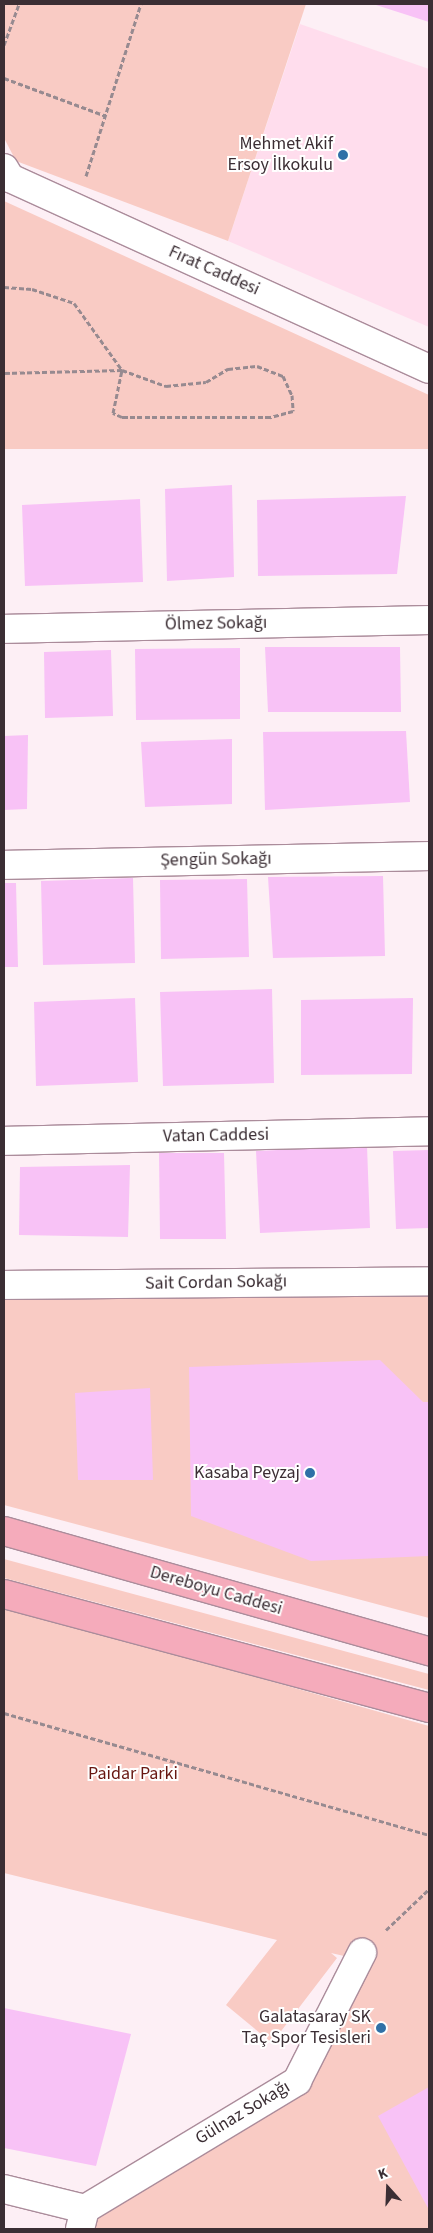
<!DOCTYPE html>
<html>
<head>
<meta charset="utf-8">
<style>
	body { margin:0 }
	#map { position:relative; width:433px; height:2233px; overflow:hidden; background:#fdeff5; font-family:"Source Sans 3",sans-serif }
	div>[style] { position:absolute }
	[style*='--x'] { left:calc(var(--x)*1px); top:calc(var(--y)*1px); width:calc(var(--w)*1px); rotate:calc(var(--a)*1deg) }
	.built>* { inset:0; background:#ffdded }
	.green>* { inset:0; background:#f9cbc4 }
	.building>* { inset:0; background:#f8c2f6 }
	.path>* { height:3px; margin-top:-1.5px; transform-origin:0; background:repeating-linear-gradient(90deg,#978a90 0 5px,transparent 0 7.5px) }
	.roads { filter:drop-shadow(1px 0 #ab8c9b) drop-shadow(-1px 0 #ab8c9b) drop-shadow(0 1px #ab8c9b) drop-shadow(0 -1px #ab8c9b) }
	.minor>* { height:28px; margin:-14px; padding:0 14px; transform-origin:14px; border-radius:14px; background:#fff }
	.primary>* { height:28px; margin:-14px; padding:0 14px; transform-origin:14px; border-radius:14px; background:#f5abbb }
	.dots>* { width:14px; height:14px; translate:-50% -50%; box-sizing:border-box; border:2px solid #fff; border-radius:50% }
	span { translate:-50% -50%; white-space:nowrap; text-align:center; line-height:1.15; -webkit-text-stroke:4px #fff; paint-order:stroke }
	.poi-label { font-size:18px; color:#3b2e34 }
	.right { translate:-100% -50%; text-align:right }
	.street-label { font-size:18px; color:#3b2e34 }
	.park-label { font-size:18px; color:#681711 }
	.frame { position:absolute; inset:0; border:5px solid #3b2e34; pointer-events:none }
	.north { position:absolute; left:363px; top:2163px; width:50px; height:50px; -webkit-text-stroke:4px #fff; paint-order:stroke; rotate:340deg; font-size:14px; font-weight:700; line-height:20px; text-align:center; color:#3b2e34 }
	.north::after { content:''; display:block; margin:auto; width:18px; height:22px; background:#3b2e34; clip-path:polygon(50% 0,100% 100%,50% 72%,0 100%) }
</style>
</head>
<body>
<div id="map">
	<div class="built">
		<i style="clip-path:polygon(300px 24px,429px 69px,429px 327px,228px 241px)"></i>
	</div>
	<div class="green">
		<i style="clip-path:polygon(4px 4px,306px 4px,228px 241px,16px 161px,4px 138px)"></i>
		<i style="clip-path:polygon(4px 201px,429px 395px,429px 449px,4px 449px)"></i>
		<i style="clip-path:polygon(429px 1284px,429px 1618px,4px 1505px,4px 1294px)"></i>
		<i style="clip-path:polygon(4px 1559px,429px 1674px,429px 1690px,4px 1578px)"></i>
		<i style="clip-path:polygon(4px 1606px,429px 1726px,429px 2229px,89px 2229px,90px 2223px,301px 2094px,366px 1961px,331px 1953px,337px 1958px,272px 2043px,226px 2005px,277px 1940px,4px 1873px)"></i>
	</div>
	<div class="building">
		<i style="clip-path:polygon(373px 4px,429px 4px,429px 22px)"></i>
		<i style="clip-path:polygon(232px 485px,234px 577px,167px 581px,165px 489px)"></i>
		<i style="clip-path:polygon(406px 496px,397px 574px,258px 576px,257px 500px)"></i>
		<i style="clip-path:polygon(140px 499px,143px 582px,25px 586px,22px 505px)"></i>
		<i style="clip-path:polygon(265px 647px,400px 647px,401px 712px,268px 712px)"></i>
		<i style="clip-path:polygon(240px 648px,240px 719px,136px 720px,135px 649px)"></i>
		<i style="clip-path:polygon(111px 650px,113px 716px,45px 718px,44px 652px)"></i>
		<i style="clip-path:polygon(406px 731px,410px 802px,265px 810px,263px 732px)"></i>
		<i style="clip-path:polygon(28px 735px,27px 809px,4px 810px,4px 736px)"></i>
		<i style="clip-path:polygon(232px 739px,232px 804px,145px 807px,141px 742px)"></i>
		<i style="clip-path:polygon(383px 876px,385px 956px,273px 958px,268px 877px)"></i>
		<i style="clip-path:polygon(133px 878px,135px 963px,43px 965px,41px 881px)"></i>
		<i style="clip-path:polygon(247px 879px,249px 957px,161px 959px,160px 880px)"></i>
		<i style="clip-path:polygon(4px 883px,16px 883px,18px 967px,4px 967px)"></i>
		<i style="clip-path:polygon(272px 989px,274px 1083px,163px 1086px,160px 992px)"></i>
		<i style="clip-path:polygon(135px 998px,138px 1082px,36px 1086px,34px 1002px)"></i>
		<i style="clip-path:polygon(413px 998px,412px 1074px,301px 1075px,301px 1000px)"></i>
		<i style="clip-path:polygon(367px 1146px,370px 1228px,260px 1233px,256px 1151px)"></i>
		<i style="clip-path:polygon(429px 1150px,429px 1228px,396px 1229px,393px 1151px)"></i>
		<i style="clip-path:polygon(159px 1153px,224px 1153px,226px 1239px,160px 1239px)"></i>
		<i style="clip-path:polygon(130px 1165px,128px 1237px,19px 1235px,20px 1167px)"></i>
		<i style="clip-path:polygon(380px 1360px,423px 1402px,429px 1402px,429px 1556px,311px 1561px,191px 1516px,189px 1367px)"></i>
		<i style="clip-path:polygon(150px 1388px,153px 1480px,78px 1480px,75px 1393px)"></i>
		<i style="clip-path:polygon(4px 2008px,131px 2034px,96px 2166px,4px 2148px)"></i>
		<i style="clip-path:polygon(429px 2087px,429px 2210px,378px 2116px)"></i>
	</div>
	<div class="path">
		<i style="--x:4;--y:45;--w:44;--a:-69.9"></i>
		<i style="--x:4;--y:78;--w:109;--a:20.4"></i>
		<i style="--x:86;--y:176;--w:181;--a:-72.3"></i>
		<i style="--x:4;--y:287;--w:28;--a:4"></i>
		<i style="--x:32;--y:289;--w:44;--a:18.4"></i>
		<i style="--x:74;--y:303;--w:82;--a:54.4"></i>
		<i style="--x:122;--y:370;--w:118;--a:178.5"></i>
		<i style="--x:257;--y:366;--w:28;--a:21"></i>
		<i style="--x:283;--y:376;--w:21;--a:65"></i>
		<i style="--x:292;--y:395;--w:16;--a:86"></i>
		<i style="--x:293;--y:411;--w:24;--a:165"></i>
		<i style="--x:270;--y:417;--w:148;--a:180"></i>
		<i style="--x:122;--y:417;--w:10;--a:-156"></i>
		<i style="--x:113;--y:413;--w:44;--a:-78.2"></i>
		<i style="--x:122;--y:370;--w:47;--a:20"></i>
		<i style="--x:166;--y:386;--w:40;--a:-5.7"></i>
		<i style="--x:206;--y:382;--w:26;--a:-31"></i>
		<i style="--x:228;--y:369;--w:29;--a:-6"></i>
		<i style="--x:4;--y:1713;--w:442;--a:16"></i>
		<i style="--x:386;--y:1930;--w:59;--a:-43.6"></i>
	</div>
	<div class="roads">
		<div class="minor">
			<i style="--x:4;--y:168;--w:12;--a:59"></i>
			<i style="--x:10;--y:178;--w:460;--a:24.5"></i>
			<i style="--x:4;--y:629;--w:425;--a:-1.2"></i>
			<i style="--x:4;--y:865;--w:425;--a:-1.2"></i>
			<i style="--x:4;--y:1141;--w:425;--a:-1.3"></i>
			<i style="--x:4;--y:1285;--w:425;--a:-0.5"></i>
			<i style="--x:4;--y:2189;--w:83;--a:13.9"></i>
			<i style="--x:80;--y:2229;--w:21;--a:-76"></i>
			<i style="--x:85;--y:2209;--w:248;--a:-31.1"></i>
			<i style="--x:297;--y:2081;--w:144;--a:-63.1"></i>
		</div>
		<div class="primary">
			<i style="--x:4;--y:1531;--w:442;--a:15.8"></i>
			<i style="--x:4;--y:1594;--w:440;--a:15"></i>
		</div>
	</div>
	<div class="dots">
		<i style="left:343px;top:155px;background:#3071a7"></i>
		<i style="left:310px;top:1473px;background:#3071a7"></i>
		<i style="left:381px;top:2028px;background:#3071a7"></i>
	</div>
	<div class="poi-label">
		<span class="right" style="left:333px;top:155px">Mehmet Akif<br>Ersoy İlkokulu</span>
		<span class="right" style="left:300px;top:1473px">Kasaba Peyzaj</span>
		<span class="right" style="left:371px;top:2028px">Galatasaray SK<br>Taç Spor Tesisleri</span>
	</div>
	<div class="street-label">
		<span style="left:214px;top:271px;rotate:24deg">Fırat Caddesi</span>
		<span style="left:216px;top:624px;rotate:-1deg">Ölmez Sokağı</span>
		<span style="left:216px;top:860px;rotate:-1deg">Şengün Sokağı</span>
		<span style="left:216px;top:1136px;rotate:-1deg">Vatan Caddesi</span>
		<span style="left:216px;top:1283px;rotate:-1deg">Sait Cordan Sokağı</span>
		<span style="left:216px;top:1591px;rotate:16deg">Dereboyu Caddesi</span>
		<span style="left:243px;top:2113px;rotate:-31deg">Gülnaz Sokağı</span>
	</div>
	<div class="park-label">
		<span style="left:133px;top:1774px">Paidar Parki</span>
	</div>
	<div class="frame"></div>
	<div class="north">K</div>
</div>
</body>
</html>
